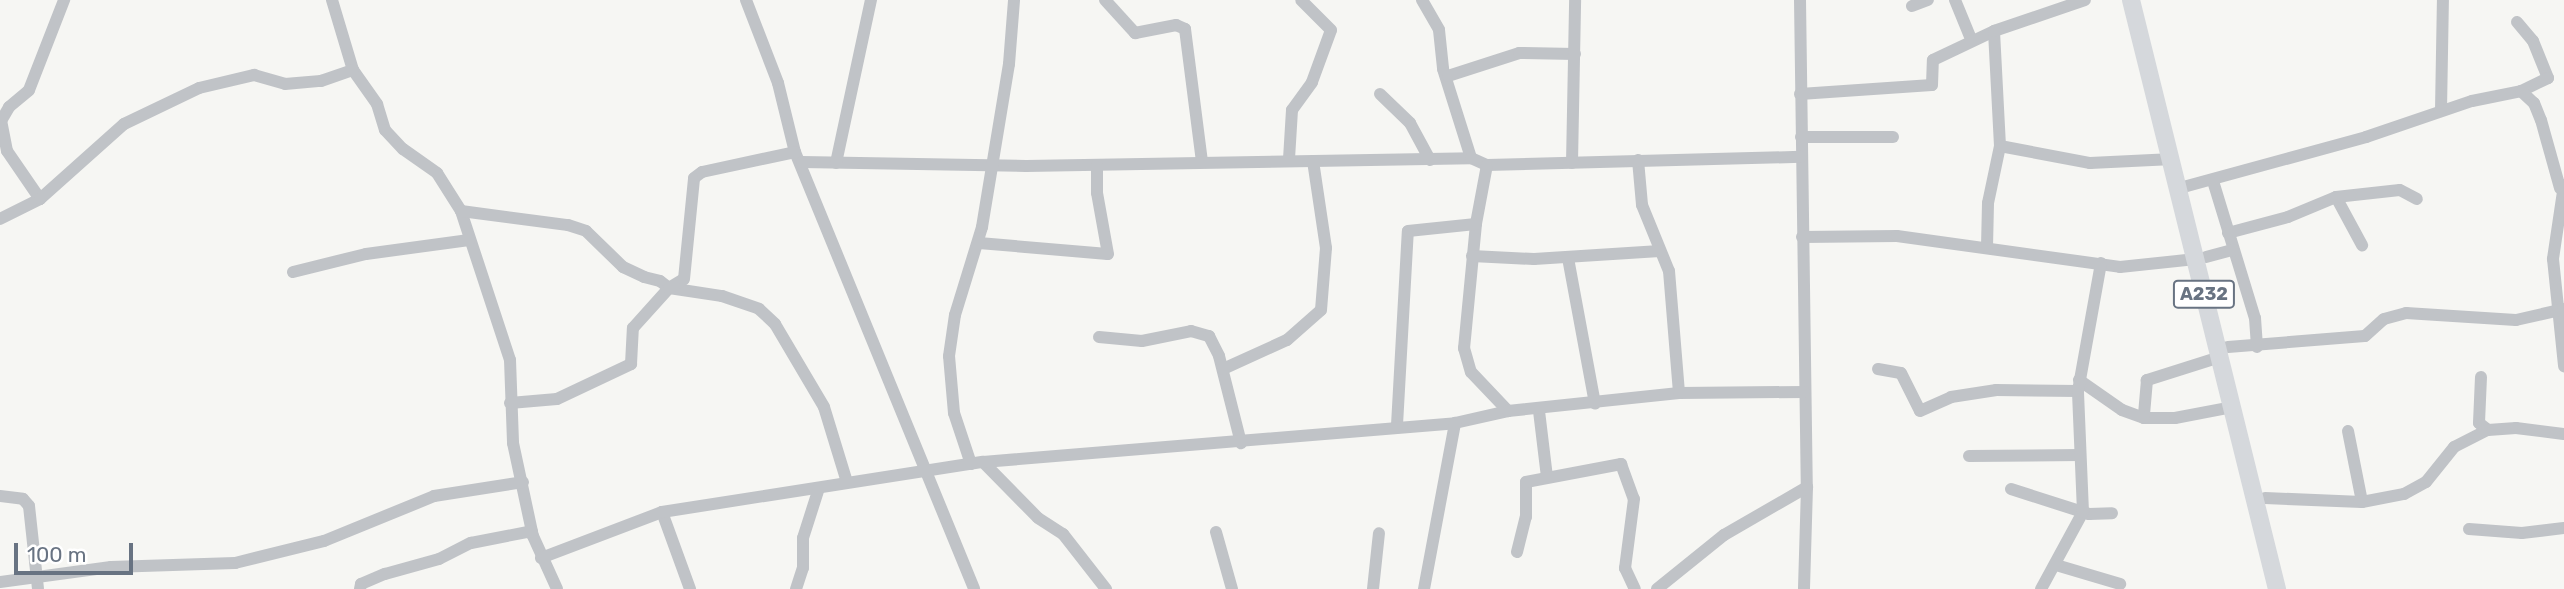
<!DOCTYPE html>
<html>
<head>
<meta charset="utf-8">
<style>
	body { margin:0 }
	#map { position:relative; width:2564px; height:589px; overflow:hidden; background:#f6f6f3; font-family:Rubik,sans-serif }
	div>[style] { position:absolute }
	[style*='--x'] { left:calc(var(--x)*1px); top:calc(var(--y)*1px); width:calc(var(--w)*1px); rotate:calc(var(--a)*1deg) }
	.minor>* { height:12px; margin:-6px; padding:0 6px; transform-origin:6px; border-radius:6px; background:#c0c3c7 }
	.highway>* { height:18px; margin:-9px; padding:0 9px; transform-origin:9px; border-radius:9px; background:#d5d8dc }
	span { translate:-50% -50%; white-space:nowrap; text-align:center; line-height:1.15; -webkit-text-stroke:7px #fff; paint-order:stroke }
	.shield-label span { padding:2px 5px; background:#fff; border:2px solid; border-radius:5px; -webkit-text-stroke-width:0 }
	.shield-label { font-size:18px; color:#687382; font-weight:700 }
	.scale { position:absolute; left:14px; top:543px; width:119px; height:32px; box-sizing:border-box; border:4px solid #687382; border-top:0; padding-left:9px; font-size:21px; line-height:24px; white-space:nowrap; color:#687382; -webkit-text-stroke:5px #fff; paint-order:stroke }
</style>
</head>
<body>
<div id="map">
	<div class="minor">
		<i style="--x:332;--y:0;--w:73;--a:73.3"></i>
		<i style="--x:353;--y:70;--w:42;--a:54.8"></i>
		<i style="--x:377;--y:104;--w:27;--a:73"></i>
		<i style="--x:385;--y:130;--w:26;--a:47"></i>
		<i style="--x:403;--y:149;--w:42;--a:35.2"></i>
		<i style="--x:437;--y:173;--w:45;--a:57.7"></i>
		<i style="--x:461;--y:211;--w:157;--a:71.8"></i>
		<i style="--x:510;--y:360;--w:83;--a:87.9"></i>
		<i style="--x:513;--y:443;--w:95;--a:77.9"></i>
		<i style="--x:533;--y:536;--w:58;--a:65.6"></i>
		<i style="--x:746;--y:0;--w:89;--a:68.9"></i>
		<i style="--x:778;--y:83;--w:71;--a:76.2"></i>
		<i style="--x:795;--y:152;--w:472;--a:67.7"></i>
		<i style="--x:1105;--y:0;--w:45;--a:47.7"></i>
		<i style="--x:1135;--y:33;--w:42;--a:-11"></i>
		<i style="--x:1176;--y:25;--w:10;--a:24"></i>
		<i style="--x:1185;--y:29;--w:134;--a:82.7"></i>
		<i style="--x:1422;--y:0;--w:34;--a:60"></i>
		<i style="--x:1439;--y:30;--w:39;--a:84"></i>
		<i style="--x:1443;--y:69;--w:93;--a:72.5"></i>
		<i style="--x:1800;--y:0;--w:487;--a:89.2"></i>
		<i style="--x:1807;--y:487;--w:102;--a:91.7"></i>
		<i style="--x:1955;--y:0;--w:42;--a:67.7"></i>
		<i style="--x:1912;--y:6;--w:17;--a:-21"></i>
		<i style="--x:2517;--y:22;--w:25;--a:50"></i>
		<i style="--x:2533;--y:41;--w:40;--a:68"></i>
		<i style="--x:2548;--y:78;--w:30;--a:154"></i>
		<i style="--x:1448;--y:76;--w:75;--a:-17.9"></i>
		<i style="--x:1519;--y:53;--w:56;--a:1"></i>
		<i style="--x:1380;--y:94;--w:42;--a:44"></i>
		<i style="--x:1410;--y:123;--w:42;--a:61.6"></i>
		<i style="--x:1800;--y:94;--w:132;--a:-3.9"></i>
		<i style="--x:1932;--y:85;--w:25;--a:-88"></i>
		<i style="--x:1933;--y:60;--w:68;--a:-25.4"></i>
		<i style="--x:2441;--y:110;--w:110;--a:-89"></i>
		<i style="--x:1801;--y:137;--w:92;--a:0"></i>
		<i style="--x:2000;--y:146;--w:115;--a:-93"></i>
		<i style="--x:1994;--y:31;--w:96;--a:-18.8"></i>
		<i style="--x:1289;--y:159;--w:49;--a:-86.5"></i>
		<i style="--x:1292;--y:110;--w:34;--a:-54"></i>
		<i style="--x:1312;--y:82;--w:55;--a:-69.9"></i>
		<i style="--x:1331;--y:30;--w:42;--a:-135"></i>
		<i style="--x:1638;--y:160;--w:45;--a:84.9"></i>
		<i style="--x:1642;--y:205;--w:71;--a:67.8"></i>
		<i style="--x:1669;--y:271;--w:122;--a:85.3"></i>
		<i style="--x:802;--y:162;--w:224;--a:1"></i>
		<i style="--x:1026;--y:166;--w:445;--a:-1"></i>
		<i style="--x:1471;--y:158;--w:17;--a:24"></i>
		<i style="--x:1487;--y:165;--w:314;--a:-1.5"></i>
		<i style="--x:836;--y:163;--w:167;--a:-77.9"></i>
		<i style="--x:1572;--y:163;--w:163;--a:-88.9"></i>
		<i style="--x:1487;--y:165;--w:60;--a:100.6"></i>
		<i style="--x:1476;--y:224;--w:125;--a:95.5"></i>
		<i style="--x:1464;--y:348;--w:25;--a:74"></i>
		<i style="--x:1471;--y:372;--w:54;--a:46.5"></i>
		<i style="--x:2213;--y:181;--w:143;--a:73"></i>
		<i style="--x:2255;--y:318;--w:29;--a:86"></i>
		<i style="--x:2564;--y:185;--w:75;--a:98.5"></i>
		<i style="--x:2553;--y:259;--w:108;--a:84.1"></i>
		<i style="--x:2187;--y:186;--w:186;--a:-15.3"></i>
		<i style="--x:2366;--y:137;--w:112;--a:-18.8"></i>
		<i style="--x:2472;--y:101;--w:50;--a:-11.5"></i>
		<i style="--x:2521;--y:91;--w:18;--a:43"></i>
		<i style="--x:2534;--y:103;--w:18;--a:68"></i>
		<i style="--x:2541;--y:120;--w:71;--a:74.4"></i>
		<i style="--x:2336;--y:197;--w:55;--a:61.6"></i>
		<i style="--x:40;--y:199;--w:58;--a:-124.5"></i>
		<i style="--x:7;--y:151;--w:31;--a:-101"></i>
		<i style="--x:1;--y:121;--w:16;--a:-60"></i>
		<i style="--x:9;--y:107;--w:26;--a:-40"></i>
		<i style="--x:29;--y:90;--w:97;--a:-68.7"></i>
		<i style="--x:461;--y:211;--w:108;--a:7.5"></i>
		<i style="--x:568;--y:225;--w:19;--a:18"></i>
		<i style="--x:586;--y:231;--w:52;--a:44.2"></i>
		<i style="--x:623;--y:267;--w:23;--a:25"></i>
		<i style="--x:644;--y:277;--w:16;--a:14"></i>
		<i style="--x:660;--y:281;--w:11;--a:38"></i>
		<i style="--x:669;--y:288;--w:54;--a:8.6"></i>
		<i style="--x:722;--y:296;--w:39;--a:19"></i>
		<i style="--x:759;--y:309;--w:22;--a:43"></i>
		<i style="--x:775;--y:324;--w:96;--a:59.4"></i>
		<i style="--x:824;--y:407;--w:78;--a:73"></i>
		<i style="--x:0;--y:219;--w:45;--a:-26.6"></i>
		<i style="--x:40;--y:199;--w:113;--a:-41.8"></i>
		<i style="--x:124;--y:124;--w:83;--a:-25.6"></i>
		<i style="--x:199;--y:88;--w:57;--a:-13.3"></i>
		<i style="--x:254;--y:75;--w:32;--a:16"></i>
		<i style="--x:285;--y:84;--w:36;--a:-5"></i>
		<i style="--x:321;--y:81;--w:34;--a:-19"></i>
		<i style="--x:2228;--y:233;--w:62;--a:-14.9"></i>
		<i style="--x:2288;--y:217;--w:52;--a:-22.6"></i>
		<i style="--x:2336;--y:197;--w:64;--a:-6.2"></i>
		<i style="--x:2400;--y:190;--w:19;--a:28"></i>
		<i style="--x:1802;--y:237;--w:95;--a:-0.6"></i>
		<i style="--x:1897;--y:236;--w:225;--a:7.9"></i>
		<i style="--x:2120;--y:267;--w:76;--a:-6"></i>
		<i style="--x:979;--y:243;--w:129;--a:4.9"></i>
		<i style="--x:1108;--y:254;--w:62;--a:-100.2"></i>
		<i style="--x:1097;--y:193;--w:28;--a:-90"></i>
		<i style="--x:1987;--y:247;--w:44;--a:-88.7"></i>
		<i style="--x:1988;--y:203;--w:58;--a:-78.1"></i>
		<i style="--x:2000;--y:146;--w:92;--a:10.7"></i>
		<i style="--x:2090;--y:163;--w:83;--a:-2.8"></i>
		<i style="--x:1472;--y:256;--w:62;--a:2.8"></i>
		<i style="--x:1534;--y:259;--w:126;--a:-3.6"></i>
		<i style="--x:2206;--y:257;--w:28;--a:-15"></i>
		<i style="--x:1568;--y:258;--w:148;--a:79.5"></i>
		<i style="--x:293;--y:272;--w:75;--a:-13.9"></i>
		<i style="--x:366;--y:254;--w:104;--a:-7.7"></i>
		<i style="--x:1099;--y:337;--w:43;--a:5.3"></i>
		<i style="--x:1142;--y:341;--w:50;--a:-11.5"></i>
		<i style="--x:1191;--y:331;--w:19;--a:16"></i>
		<i style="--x:1209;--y:336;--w:22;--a:63"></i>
		<i style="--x:1219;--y:356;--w:90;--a:75.8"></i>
		<i style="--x:2228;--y:347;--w:137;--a:-4.6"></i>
		<i style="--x:2365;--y:336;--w:25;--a:-42"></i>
		<i style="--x:2384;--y:319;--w:23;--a:-15"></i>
		<i style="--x:2406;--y:313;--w:110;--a:3.6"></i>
		<i style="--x:2516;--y:320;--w:49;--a:-12.9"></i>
		<i style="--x:2220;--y:357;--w:77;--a:162.5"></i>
		<i style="--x:2147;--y:380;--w:38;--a:95"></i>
		<i style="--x:2144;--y:418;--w:31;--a:0"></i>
		<i style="--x:2175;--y:418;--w:58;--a:-10.9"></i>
		<i style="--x:1223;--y:369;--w:70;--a:-24.4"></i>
		<i style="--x:1287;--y:340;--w:45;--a:-41.4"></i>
		<i style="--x:1321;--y:310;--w:62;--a:-85.4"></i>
		<i style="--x:1326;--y:248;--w:88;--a:-98.5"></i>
		<i style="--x:1878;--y:369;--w:23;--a:10"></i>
		<i style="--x:1901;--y:373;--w:42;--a:63.4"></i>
		<i style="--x:1920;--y:411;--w:34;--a:-24"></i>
		<i style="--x:1951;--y:397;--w:46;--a:-8.8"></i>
		<i style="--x:1996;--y:390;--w:82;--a:0.7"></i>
		<i style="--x:2481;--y:377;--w:46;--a:92.5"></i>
		<i style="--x:2479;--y:423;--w:11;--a:38"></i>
		<i style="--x:2079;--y:380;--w:52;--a:34.9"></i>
		<i style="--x:2122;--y:410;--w:23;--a:20"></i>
		<i style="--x:510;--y:403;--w:47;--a:-4.9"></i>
		<i style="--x:557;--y:399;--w:82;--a:-25.3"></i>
		<i style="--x:631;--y:364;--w:36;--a:-87"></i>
		<i style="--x:633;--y:328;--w:54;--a:-48"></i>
		<i style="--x:669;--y:288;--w:17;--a:-31"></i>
		<i style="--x:684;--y:279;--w:101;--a:-84.3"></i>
		<i style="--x:694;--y:178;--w:10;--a:-37"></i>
		<i style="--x:702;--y:172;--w:95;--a:-12.1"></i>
		<i style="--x:1539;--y:411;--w:66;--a:83.1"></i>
		<i style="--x:1397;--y:425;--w:194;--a:-86.8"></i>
		<i style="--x:1408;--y:231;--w:68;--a:-5.9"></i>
		<i style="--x:2348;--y:431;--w:72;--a:78.8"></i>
		<i style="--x:1969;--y:456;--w:111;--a:-0.5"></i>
		<i style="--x:983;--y:462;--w:78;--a:45.5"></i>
		<i style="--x:1038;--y:518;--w:30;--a:33"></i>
		<i style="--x:1063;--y:534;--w:70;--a:52"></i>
		<i style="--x:971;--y:464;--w:54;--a:-108.4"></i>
		<i style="--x:954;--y:413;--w:57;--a:-95"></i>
		<i style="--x:949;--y:356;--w:41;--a:-81.7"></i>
		<i style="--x:955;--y:315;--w:92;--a:-72.9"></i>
		<i style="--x:982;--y:227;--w:165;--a:-80.6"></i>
		<i style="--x:1009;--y:64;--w:64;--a:-85.5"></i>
		<i style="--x:2011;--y:489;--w:82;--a:17.8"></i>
		<i style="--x:2089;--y:514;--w:23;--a:-2"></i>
		<i style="--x:0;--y:496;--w:23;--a:7"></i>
		<i style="--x:23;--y:499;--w:9;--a:49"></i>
		<i style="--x:29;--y:506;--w:83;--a:83.8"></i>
		<i style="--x:2265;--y:498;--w:97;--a:2.4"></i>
		<i style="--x:2362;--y:502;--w:43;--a:-10.8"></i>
		<i style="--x:2404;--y:494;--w:25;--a:-29"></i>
		<i style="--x:2426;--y:482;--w:45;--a:-51.3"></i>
		<i style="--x:2454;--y:447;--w:38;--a:-27"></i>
		<i style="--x:2488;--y:430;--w:28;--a:-4"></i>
		<i style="--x:2516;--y:428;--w:48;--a:7.1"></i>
		<i style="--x:662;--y:512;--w:82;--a:70"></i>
		<i style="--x:2469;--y:529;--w:53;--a:4.3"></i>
		<i style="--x:2522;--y:533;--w:42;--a:-6.8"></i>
		<i style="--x:1216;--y:532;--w:59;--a:74.3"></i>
		<i style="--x:1517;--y:552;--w:36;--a:-76"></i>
		<i style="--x:1526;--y:517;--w:35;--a:-90"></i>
		<i style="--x:1526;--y:482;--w:97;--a:-10.7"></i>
		<i style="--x:1621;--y:464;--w:37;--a:70"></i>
		<i style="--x:1634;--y:499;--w:70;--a:97.4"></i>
		<i style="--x:1625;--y:568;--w:23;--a:65"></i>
		<i style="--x:541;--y:558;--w:129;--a:-20.8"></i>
		<i style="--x:662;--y:512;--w:325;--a:-8.9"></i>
		<i style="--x:983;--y:462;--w:474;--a:-4.7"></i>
		<i style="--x:1455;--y:423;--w:54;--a:-12.8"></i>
		<i style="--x:1508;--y:411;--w:172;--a:-6"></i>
		<i style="--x:1679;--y:393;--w:125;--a:-0.5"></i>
		<i style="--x:2056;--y:565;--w:67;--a:16.5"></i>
		<i style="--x:0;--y:582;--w:112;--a:-7.7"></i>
		<i style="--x:111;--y:567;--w:124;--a:-1.8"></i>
		<i style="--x:235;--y:563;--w:92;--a:-13.9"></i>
		<i style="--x:324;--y:541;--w:119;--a:-22.2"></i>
		<i style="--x:434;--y:496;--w:90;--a:-8.9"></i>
		<i style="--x:360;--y:589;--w:5;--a:-79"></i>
		<i style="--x:361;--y:584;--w:26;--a:-23"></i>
		<i style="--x:385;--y:574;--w:56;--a:-15.5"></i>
		<i style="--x:439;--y:559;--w:36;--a:-27"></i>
		<i style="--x:471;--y:543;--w:62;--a:-11.1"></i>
		<i style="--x:796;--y:589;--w:22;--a:-72"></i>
		<i style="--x:803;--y:568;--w:30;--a:-90"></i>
		<i style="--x:803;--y:538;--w:52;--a:-72.3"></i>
		<i style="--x:1373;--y:589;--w:56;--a:-83.9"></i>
		<i style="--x:1424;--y:589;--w:169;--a:-79.4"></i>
		<i style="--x:1657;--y:589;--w:86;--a:-38.9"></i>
		<i style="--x:1724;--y:535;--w:96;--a:-30"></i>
		<i style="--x:2041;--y:589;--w:88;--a:-61.4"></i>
		<i style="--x:2083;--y:512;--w:121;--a:-92.4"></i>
		<i style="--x:2078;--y:391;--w:130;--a:-79.8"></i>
	</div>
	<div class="highway">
		<i style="--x:2131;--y:0;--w:607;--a:76.08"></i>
	</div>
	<div class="shield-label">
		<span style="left:2204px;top:294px">A232</span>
	</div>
	<div class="scale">100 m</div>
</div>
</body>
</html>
